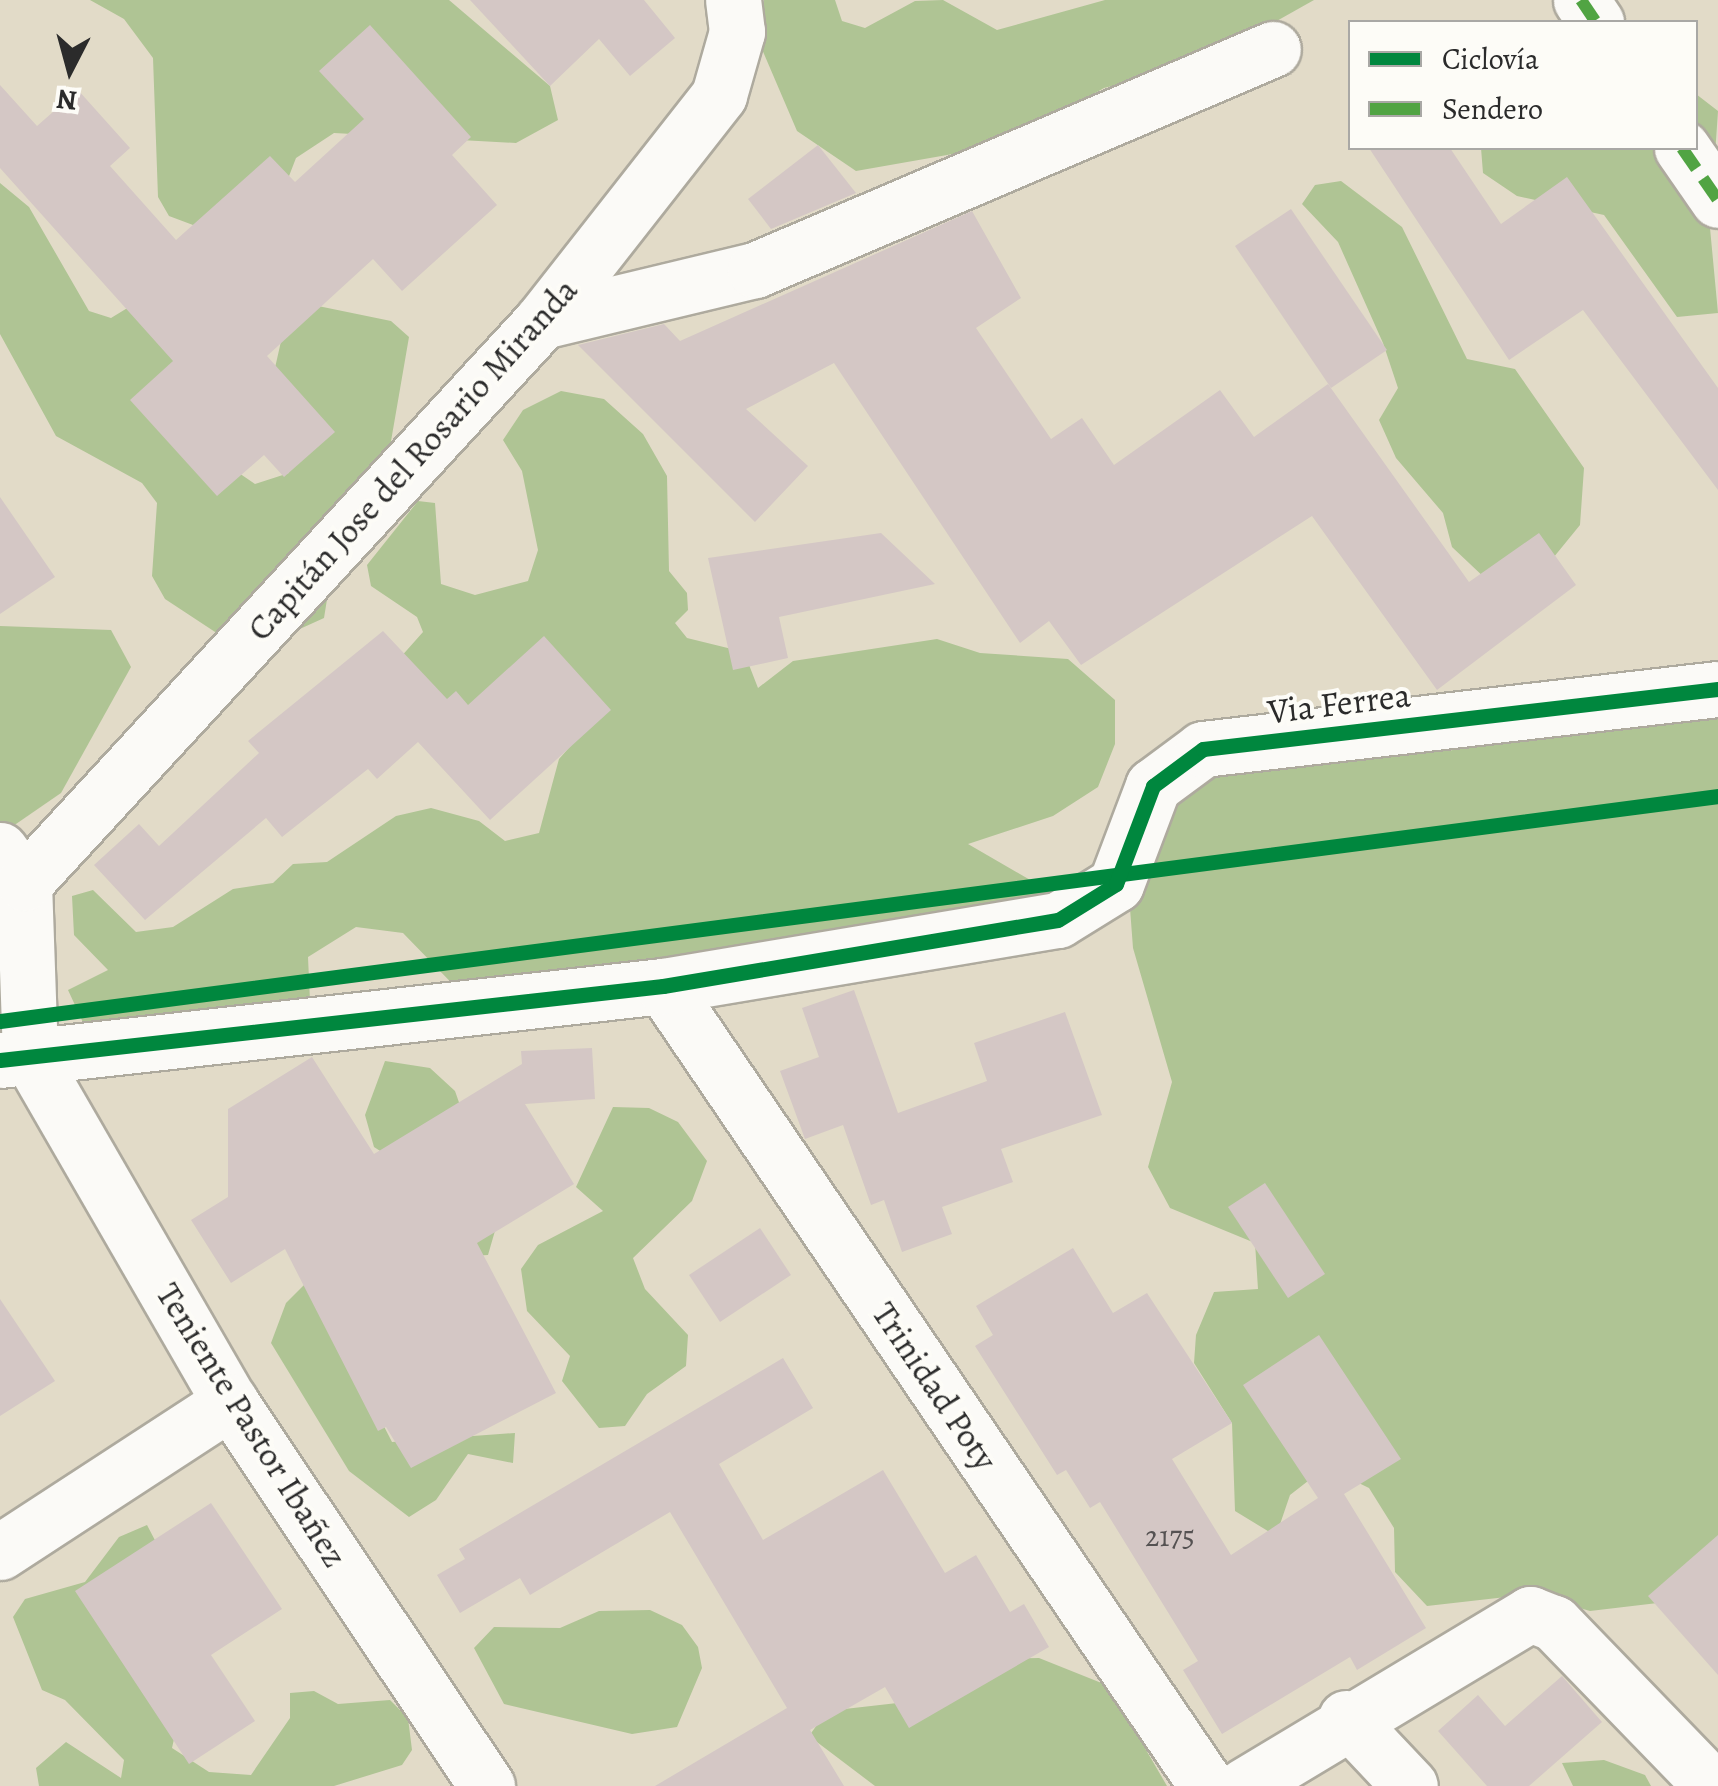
<!DOCTYPE html>
<html>
<head>
<meta charset="utf-8">
<style>
	body { margin:0 }
	#map { position:relative; width:1718px; height:1786px; overflow:hidden; background:#e2dbc8; font-family:Alegreya,serif }
	div>[style] { position:absolute }
	[style*='--x'] { left:calc(var(--x)*1px); top:calc(var(--y)*1px); width:calc(var(--w)*1px); rotate:calc(var(--a)*1deg) }
	.forest>* { inset:0; background:#afc494 }
	.building>* { inset:0; background:#d4c7c5 }
	.roads { filter:drop-shadow(2px 0 #aeaa9e) drop-shadow(-2px 0 #aeaa9e) drop-shadow(0 2px #aeaa9e) drop-shadow(0 -2px #aeaa9e) }
	.minor>* { height:55px; margin:-27.5px; padding:0 27.5px; transform-origin:27.5px; border-radius:27.5px; background:#fbfaf7 }
	.quiet>* { height:12px; margin-top:-6px; transform-origin:0; background:repeating-linear-gradient(90deg,#51a443 0 25px,transparent 0 37px) }
	.cycleway>* { height:15px; margin:-7.5px; padding:0 7.5px; transform-origin:7.5px; border-radius:7.5px; background:#00873e }
	span { translate:-50% -50%; white-space:nowrap; text-align:center; line-height:1.15; -webkit-text-stroke:8px #fdfcf7; paint-order:stroke }
	.number-label { font-size:30px; color:#555252 }
	.number-label span { -webkit-text-stroke-width:0 }
	.street-label { font-size:35px; color:#2b2b2b }
	.legend { position:absolute; left:1348px; top:20px; width:350px; height:130px; box-sizing:border-box; background:#fdfcf7; border:2px solid #a9a8a5; margin:0; padding:12px 18px; list-style:none; font-size:30px; color:#2b2b2b }
	.legend li { display:flex; align-items:center; gap:20px; height:50px }
	.legend b { width:50px; border:2px solid #a9a8a5 }
	.north { position:absolute; left:20px; top:20px; width:100px; height:100px; -webkit-text-stroke:8px #fdfcf7; paint-order:stroke; rotate:186deg; font-size:28px; font-weight:700; line-height:40px; text-align:center; color:#2b2b2b }
	.north::after { content:''; display:block; margin:auto; width:35px; height:45px; background:#2b2b2b; clip-path:polygon(50% 0,100% 100%,50% 72%,0 100%) }
</style>
</head>
<body>
<div id="map">
	<div class="forest">
		<i style="clip-path:polygon(90px 0,449px 0,550px 86px,558px 120px,516px 143px,334px 133px,296px 158px,279px 202px,193px 225px,169px 216px,158px 197px,153px 58px,124px 19px)"></i>
		<i style="clip-path:polygon(764px 0,835px 0,842px 21px,865px 28px,915px 1px,943px 0,997px 30px,1105px 0,1314px 0,1198px 65px,1104px 88px,1004px 145px,856px 171px,797px 131px,761px 47px)"></i>
		<i style="clip-path:polygon(1696px 94px,1718px 111px,1710px 228px,1718px 313px,1677px 317px,1604px 215px,1517px 196px,1483px 173px,1481px 148px,1696px 148px)"></i>
		<i style="clip-path:polygon(1341px 181px,1402px 227px,1467px 359px,1515px 369px,1584px 468px,1580px 525px,1549px 563px,1487px 580px,1452px 547px,1443px 513px,1396px 458px,1379px 420px,1398px 388px,1383px 343px,1338px 242px,1302px 204px,1315px 185px)"></i>
		<i style="clip-path:polygon(0 183px,29px 207px,89px 311px,111px 318px,152px 293px,236px 471px,255px 484px,289px 473px,272px 381px,282px 337px,318px 306px,391px 321px,409px 337px,390px 447px,335px 550px,324px 618px,247px 653px,165px 599px,152px 576px,157px 503px,142px 483px,56px 436px,0 334px)"></i>
		<i style="clip-path:polygon(561px 391px,604px 399px,643px 434px,667px 476px,669px 571px,687px 593px,688px 610px,675px 623px,687px 638px,744px 652px,758px 688px,793px 661px,937px 639px,980px 653px,1068px 659px,1115px 700px,1115px 744px,1098px 787px,1053px 816px,968px 844px,1056px 895px,1027px 909px,885px 921px,702px 973px,472px 1004px,403px 933px,356px 927px,308px 957px,310px 1001px,87px 1031px,68px 990px,108px 970px,74px 935px,72px 896px,93px 890px,136px 932px,173px 927px,233px 889px,273px 883px,293px 864px,327px 862px,396px 816px,431px 808px,479px 821px,505px 841px,539px 833px,559px 759px,583px 732px,488px 740px,399px 659px,423px 632px,417px 617px,371px 586px,367px 565px,418px 501px,435px 503px,441px 584px,475px 595px,528px 581px,538px 550px,522px 471px,503px 440px,523px 410px)"></i>
		<i style="clip-path:polygon(0 626px,111px 630px,131px 667px,61px 793px,0 835px)"></i>
		<i style="clip-path:polygon(1718px 677px,1718px 1565px,1683px 1600px,1590px 1611px,1532px 1594px,1427px 1606px,1395px 1572px,1394px 1528px,1369px 1488px,1326px 1467px,1290px 1495px,1276px 1536px,1235px 1511px,1232px 1423px,1194px 1363px,1196px 1335px,1214px 1292px,1258px 1289px,1255px 1243px,1170px 1208px,1148px 1167px,1172px 1082px,1133px 948px,1124px 829px,1227px 728px,1449px 751px)"></i>
		<i style="clip-path:polygon(385px 1061px,430px 1068px,455px 1091px,499px 1217px,488px 1255px,470px 1256px,413px 1172px,374px 1147px,365px 1115px)"></i>
		<i style="clip-path:polygon(613px 1107px,649px 1108px,678px 1122px,707px 1161px,692px 1201px,633px 1258px,645px 1289px,688px 1335px,686px 1366px,647px 1394px,625px 1426px,599px 1428px,562px 1381px,570px 1356px,527px 1311px,521px 1269px,538px 1245px,603px 1211px,576px 1187px)"></i>
		<i style="clip-path:polygon(309px 1280px,392px 1442px,515px 1433px,513px 1463px,468px 1454px,436px 1500px,409px 1517px,349px 1471px,271px 1343px,286px 1303px)"></i>
		<i style="clip-path:polygon(147px 1525px,158px 1546px,178px 1721px,172px 1748px,209px 1772px,251px 1775px,290px 1718px,290px 1693px,314px 1691px,338px 1704px,390px 1700px,408px 1718px,412px 1750px,402px 1765px,334px 1786px,39px 1786px,36px 1768px,66px 1742px,121px 1778px,124px 1760px,65px 1700px,42px 1690px,13px 1617px,25px 1599px,85px 1582px,119px 1537px)"></i>
		<i style="clip-path:polygon(650px 1610px,682px 1625px,698px 1647px,702px 1668px,677px 1727px,632px 1734px,504px 1704px,474px 1648px,494px 1627px,560px 1628px,599px 1611px)"></i>
		<i style="clip-path:polygon(1039px 1658px,1109px 1686px,1167px 1786px,875px 1786px,809px 1736px,827px 1711px,915px 1701px,995px 1659px)"></i>
		<i style="clip-path:polygon(1604px 1760px,1645px 1775px,1651px 1786px,1573px 1786px,1562px 1763px)"></i>
	</div>
	<div class="building">
		<i style="clip-path:polygon(470px 0,644px 0,675px 38px,630px 76px,599px 39px,550px 86px)"></i>
		<i style="clip-path:polygon(370px 25px,471px 137px,452px 155px,497px 205px,402px 291px,373px 259px,267px 356px,335px 432px,284px 477px,264px 455px,217px 496px,130px 400px,173px 361px,0 168px,0 85px,37px 126px,78px 90px,130px 148px,110px 166px,176px 240px,270px 156px,295px 182px,364px 119px,319px 71px)"></i>
		<i style="clip-path:polygon(818px 145px,856px 193px,771px 229px,748px 199px)"></i>
		<i style="clip-path:polygon(1369px 148px,1450px 148px,1501px 224px,1567px 177px,1718px 388px,1718px 490px,1583px 310px,1509px 360px)"></i>
		<i style="clip-path:polygon(1291px 209px,1387px 350px,1331px 388px,1235px 246px)"></i>
		<i style="clip-path:polygon(972px 211px,1021px 298px,976px 328px,1051px 439px,1082px 418px,1114px 465px,1220px 390px,1254px 437px,1328px 384px,1469px 582px,1539px 533px,1576px 585px,1437px 690px,1312px 516px,1081px 665px,1049px 621px,1020px 643px,834px 363px,746px 409px,808px 466px,755px 522px,578px 345px,664px 324px,680px 341px)"></i>
		<i style="clip-path:polygon(0 497px,55px 577px,0 614px)"></i>
		<i style="clip-path:polygon(881px 533px,935px 584px,779px 617px,788px 658px,733px 670px,708px 558px)"></i>
		<i style="clip-path:polygon(383px 631px,447px 699px,456px 691px,468px 705px,544px 636px,611px 710px,490px 820px,418px 742px,377px 779px,368px 769px,282px 837px,266px 818px,145px 920px,94px 865px,139px 824px,159px 846px,259px 753px,248px 741px)"></i>
		<i style="clip-path:polygon(854px 990px,898px 1113px,987px 1081px,974px 1043px,1065px 1012px,1102px 1115px,1001px 1149px,1013px 1182px,942px 1207px,952px 1234px,902px 1252px,884px 1200px,871px 1205px,843px 1125px,805px 1139px,780px 1071px,819px 1057px,802px 1008px)"></i>
		<i style="clip-path:polygon(592px 1048px,595px 1099px,525px 1104px,574px 1184px,477px 1243px,556px 1393px,411px 1468px,386px 1427px,378px 1431px,285px 1249px,231px 1283px,191px 1220px,228px 1197px,228px 1109px,312px 1057px,374px 1154px,522px 1064px,521px 1051px)"></i>
		<i style="clip-path:polygon(1265px 1183px,1325px 1274px,1288px 1298px,1228px 1207px)"></i>
		<i style="clip-path:polygon(760px 1228px,791px 1275px,720px 1322px,689px 1275px)"></i>
		<i style="clip-path:polygon(1073px 1248px,1113px 1313px,1147px 1293px,1232px 1423px,1172px 1459px,1231px 1555px,1318px 1498px,1243px 1385px,1319px 1335px,1401px 1459px,1344px 1494px,1426px 1628px,1357px 1670px,1350px 1657px,1222px 1734px,1183px 1670px,1198px 1661px,1100px 1502px,1090px 1508px,1066px 1470px,1057px 1475px,975px 1346px,993px 1335px,976px 1306px)"></i>
		<i style="clip-path:polygon(0 1299px,55px 1381px,0 1416px)"></i>
		<i style="clip-path:polygon(783px 1358px,813px 1408px,719px 1464px,763px 1540px,883px 1470px,945px 1573px,976px 1555px,1010px 1612px,1024px 1604px,1049px 1647px,909px 1728px,885px 1687px,810px 1730px,844px 1786px,655px 1786px,787px 1708px,670px 1512px,530px 1595px,520px 1578px,460px 1613px,437px 1575px,465px 1559px,459px 1549px)"></i>
		<i style="clip-path:polygon(211px 1503px,282px 1609px,211px 1655px,255px 1721px,189px 1764px,75px 1591px)"></i>
		<i style="clip-path:polygon(1718px 1535px,1718px 1675px,1648px 1596px)"></i>
		<i style="clip-path:polygon(1562px 1676px,1602px 1722px,1529px 1786px,1487px 1786px,1438px 1731px,1478px 1695px,1505px 1726px)"></i>
	</div>
	<div class="roads">
		<div class="minor">
			<i style="--x:1581;--y:0;--w:27;--a:56"></i>
			<i style="--x:1682;--y:148;--w:63;--a:55.3"></i>
			<i style="--x:542;--y:321;--w:219;--a:-13.5"></i>
			<i style="--x:755;--y:270;--w:563;--a:-23.11"></i>
			<i style="--x:0;--y:850;--w:41;--a:54"></i>
			<i style="--x:24;--y:883;--w:173;--a:88"></i>
			<i style="--x:24;--y:883;--w:764;--a:-47.33"></i>
			<i style="--x:542;--y:321;--w:287;--a:-51.9"></i>
			<i style="--x:719;--y:95;--w:66;--a:-74.1"></i>
			<i style="--x:737;--y:32;--w:32;--a:-97"></i>
			<i style="--x:663;--y:986;--w:967;--a:55.78"></i>
			<i style="--x:30;--y:1056;--w:400;--a:60"></i>
			<i style="--x:230;--y:1402;--w:462;--a:56.2"></i>
			<i style="--x:0;--y:1060;--w:667;--a:-6.37"></i>
			<i style="--x:663;--y:986;--w:400;--a:-9.5"></i>
			<i style="--x:1058;--y:920;--w:68;--a:-31.8"></i>
			<i style="--x:1116;--y:884;--w:105;--a:-69.3"></i>
			<i style="--x:1153;--y:786;--w:62;--a:-36.5"></i>
			<i style="--x:1203;--y:749;--w:518;--a:-6.65"></i>
			<i style="--x:0;--y:1552;--w:275;--a:-33.1"></i>
			<i style="--x:1346;--y:1718;--w:93;--a:46.7"></i>
			<i style="--x:1244;--y:1786;--w:334;--a:-31"></i>
			<i style="--x:1530;--y:1614;--w:26;--a:21"></i>
			<i style="--x:1554;--y:1623;--w:227;--a:45.9"></i>
		</div>
	</div>
	<div class="quiet">
		<i style="--x:1581;--y:0;--w:27;--a:56"></i>
		<i style="--x:1682;--y:148;--w:63;--a:55.3"></i>
	</div>
	<div class="cycleway">
		<i style="--x:0;--y:1021;--w:1733;--a:-7.46"></i>
		<i style="--x:0;--y:1060;--w:667;--a:-6.37"></i>
		<i style="--x:663;--y:986;--w:400;--a:-9.5"></i>
		<i style="--x:1058;--y:920;--w:68;--a:-31.8"></i>
		<i style="--x:1116;--y:884;--w:105;--a:-69.3"></i>
		<i style="--x:1153;--y:786;--w:62;--a:-36.5"></i>
		<i style="--x:1203;--y:749;--w:518;--a:-6.65"></i>
	</div>
	<div class="number-label">
		<span style="left:1170px;top:1536px">2175</span>
	</div>
	<div class="street-label">
		<span style="left:412px;top:459px;rotate:-48deg">Capitán Jose del Rosario Miranda</span>
		<span style="left:1339px;top:703px;rotate:-7deg">Via Ferrea</span>
		<span style="left:935px;top:1386px;rotate:56deg">Trinidad Poty</span>
		<span style="left:252px;top:1425px;rotate:58deg">Teniente Pastor Ibañez</span>
	</div>
	<ul class="legend">
	<li><b style="height:12px;background:#00873e"></b>Ciclovía</li>
	<li><b style="height:12px;background:#51a443"></b>Sendero</li>
	</ul>
	<div class="north">N</div>
</div>
</body>
</html>
